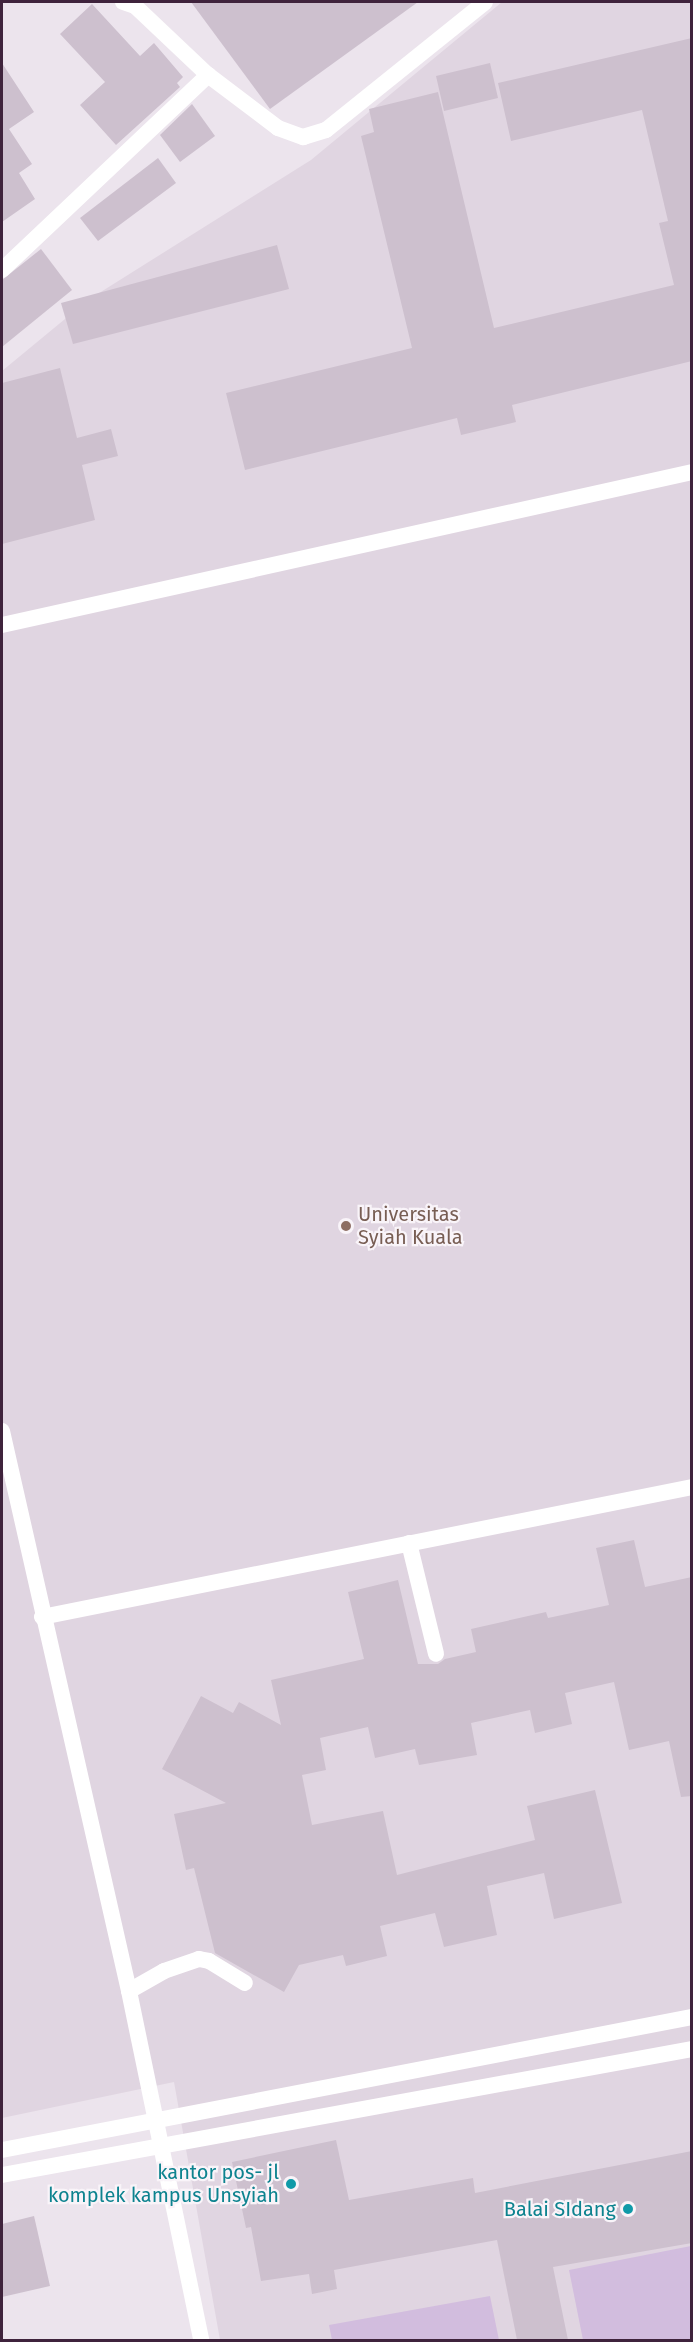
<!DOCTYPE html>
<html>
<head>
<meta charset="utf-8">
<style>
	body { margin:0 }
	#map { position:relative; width:693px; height:2342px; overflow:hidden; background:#ece4ed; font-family:"Fira Sans",sans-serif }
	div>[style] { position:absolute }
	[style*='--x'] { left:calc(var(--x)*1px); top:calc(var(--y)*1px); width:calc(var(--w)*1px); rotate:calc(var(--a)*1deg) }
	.built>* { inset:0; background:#e0d5e1 }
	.green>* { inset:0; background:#d2bdde }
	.building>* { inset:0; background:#cdc0ce }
	.minor>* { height:16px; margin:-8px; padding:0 8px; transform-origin:8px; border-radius:8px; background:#fff }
	.tertiary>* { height:16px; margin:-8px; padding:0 8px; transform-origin:8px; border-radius:8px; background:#fff }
	.dots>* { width:16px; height:16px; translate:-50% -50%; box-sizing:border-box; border:3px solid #f9f4f9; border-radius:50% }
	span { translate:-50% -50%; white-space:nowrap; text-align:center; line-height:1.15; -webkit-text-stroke:4.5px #f9f4f9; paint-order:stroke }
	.education-label { font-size:20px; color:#785e54 }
	.left { translate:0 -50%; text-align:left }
	.culture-label { font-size:20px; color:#0d838f }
	.right { translate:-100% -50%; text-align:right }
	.frame { position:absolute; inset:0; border:3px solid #3f233c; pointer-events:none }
</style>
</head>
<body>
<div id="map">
	<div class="built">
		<i style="clip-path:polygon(502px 2px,691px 2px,691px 2340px,220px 2340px,174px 2082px,2px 2118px,2px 371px,88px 300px,311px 160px)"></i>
	</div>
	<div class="green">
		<i style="clip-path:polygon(691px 2246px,691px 2340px,583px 2340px,569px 2270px)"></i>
		<i style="clip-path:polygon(490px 2296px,499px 2340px,332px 2340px,329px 2325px)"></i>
	</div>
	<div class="building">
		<i style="clip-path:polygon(191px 2px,418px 2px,270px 109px)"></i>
		<i style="clip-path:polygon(92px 4px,140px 56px,154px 43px,183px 77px,177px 83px,180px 87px,116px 145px,80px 105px,105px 82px,60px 34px)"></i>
		<i style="clip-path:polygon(692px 38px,692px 361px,512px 405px,516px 422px,461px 435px,457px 418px,245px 470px,226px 393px,412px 348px,361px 136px,374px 132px,369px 109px,438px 92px,494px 328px,674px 285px,659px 223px,668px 221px,642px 110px,511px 141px,498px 83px)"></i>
		<i style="clip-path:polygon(2px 63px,34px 112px,9px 129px,32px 164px,19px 173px,35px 199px,2px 222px)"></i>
		<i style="clip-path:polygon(490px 63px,498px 98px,444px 111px,436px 76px)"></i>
		<i style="clip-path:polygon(192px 104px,215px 136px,180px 162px,160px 135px)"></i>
		<i style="clip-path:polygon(158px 158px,176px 183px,98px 241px,80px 218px)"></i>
		<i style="clip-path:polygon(277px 245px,289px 289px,73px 344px,61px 303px)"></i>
		<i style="clip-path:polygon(41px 249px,72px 290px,2px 347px,2px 280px)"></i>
		<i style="clip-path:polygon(60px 368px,77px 438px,111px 429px,118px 456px,82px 465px,95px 520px,2px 544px,2px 383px)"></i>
		<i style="clip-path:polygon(634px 1540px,645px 1587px,692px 1577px,692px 1796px,681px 1797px,669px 1741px,629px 1750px,614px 1682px,565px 1693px,572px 1724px,535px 1733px,530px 1710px,471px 1723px,477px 1755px,419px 1765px,415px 1749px,375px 1758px,368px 1727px,320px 1738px,326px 1770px,302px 1775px,312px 1825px,383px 1811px,397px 1875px,535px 1840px,527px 1806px,595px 1790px,622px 1903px,554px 1919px,544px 1873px,487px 1886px,497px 1935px,444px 1947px,435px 1913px,380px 1926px,387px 1956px,346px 1966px,343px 1955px,299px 1965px,284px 1992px,215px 1953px,194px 1868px,186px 1870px,174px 1814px,226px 1803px,162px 1769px,201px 1696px,233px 1713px,239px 1702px,281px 1725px,271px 1680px,364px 1659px,348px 1592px,398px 1580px,418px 1664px,438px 1664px,445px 1659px,476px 1652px,471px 1629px,546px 1612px,548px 1618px,609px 1605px,596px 1548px)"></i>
		<i style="clip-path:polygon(336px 2140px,349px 2200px,473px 2178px,475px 2193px,692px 2151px,692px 2243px,553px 2267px,568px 2340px,517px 2340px,497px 2240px,334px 2270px,337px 2289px,312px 2294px,309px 2274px,261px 2281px,251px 2227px,246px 2228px,232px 2162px)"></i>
		<i style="clip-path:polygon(34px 2216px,50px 2286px,2px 2297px,2px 2224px)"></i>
	</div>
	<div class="minor">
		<i style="--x:2;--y:270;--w:284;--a:-43.4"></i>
		<i style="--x:2;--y:625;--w:707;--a:-12.5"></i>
		<i style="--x:2;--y:1431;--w:574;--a:77.22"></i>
		<i style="--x:129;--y:1991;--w:356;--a:78.3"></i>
		<i style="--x:409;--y:1543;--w:114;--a:76.3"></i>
		<i style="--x:42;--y:1617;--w:663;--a:-11.31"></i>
		<i style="--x:129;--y:1991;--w:40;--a:-29.7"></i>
		<i style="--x:164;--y:1971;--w:37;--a:-19"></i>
		<i style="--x:199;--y:1959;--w:10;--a:11"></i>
		<i style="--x:209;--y:1961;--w:42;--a:31.4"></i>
		<i style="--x:2;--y:2150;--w:703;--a:-10.91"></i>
		<i style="--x:2;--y:2175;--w:701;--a:-10.35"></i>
	</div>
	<div class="tertiary">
		<i style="--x:123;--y:2;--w:13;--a:18"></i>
		<i style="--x:135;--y:6;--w:100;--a:43.4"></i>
		<i style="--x:208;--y:75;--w:88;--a:37.1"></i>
		<i style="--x:278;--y:128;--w:27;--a:20"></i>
		<i style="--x:303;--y:137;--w:24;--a:-17"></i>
		<i style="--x:326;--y:130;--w:204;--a:-38.8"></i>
	</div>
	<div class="dots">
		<i style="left:346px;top:1226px;background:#8d6e63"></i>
		<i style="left:291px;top:2184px;background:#0f9aa8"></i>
		<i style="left:628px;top:2209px;background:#0f9aa8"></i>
	</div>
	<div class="education-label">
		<span class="left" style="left:358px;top:1226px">Universitas<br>Syiah Kuala</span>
	</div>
	<div class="culture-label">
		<span class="right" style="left:279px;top:2184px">kantor pos- jl<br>komplek kampus Unsyiah</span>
		<span class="right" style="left:616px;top:2209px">Balai SIdang</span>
	</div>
	<div class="frame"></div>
</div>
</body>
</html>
